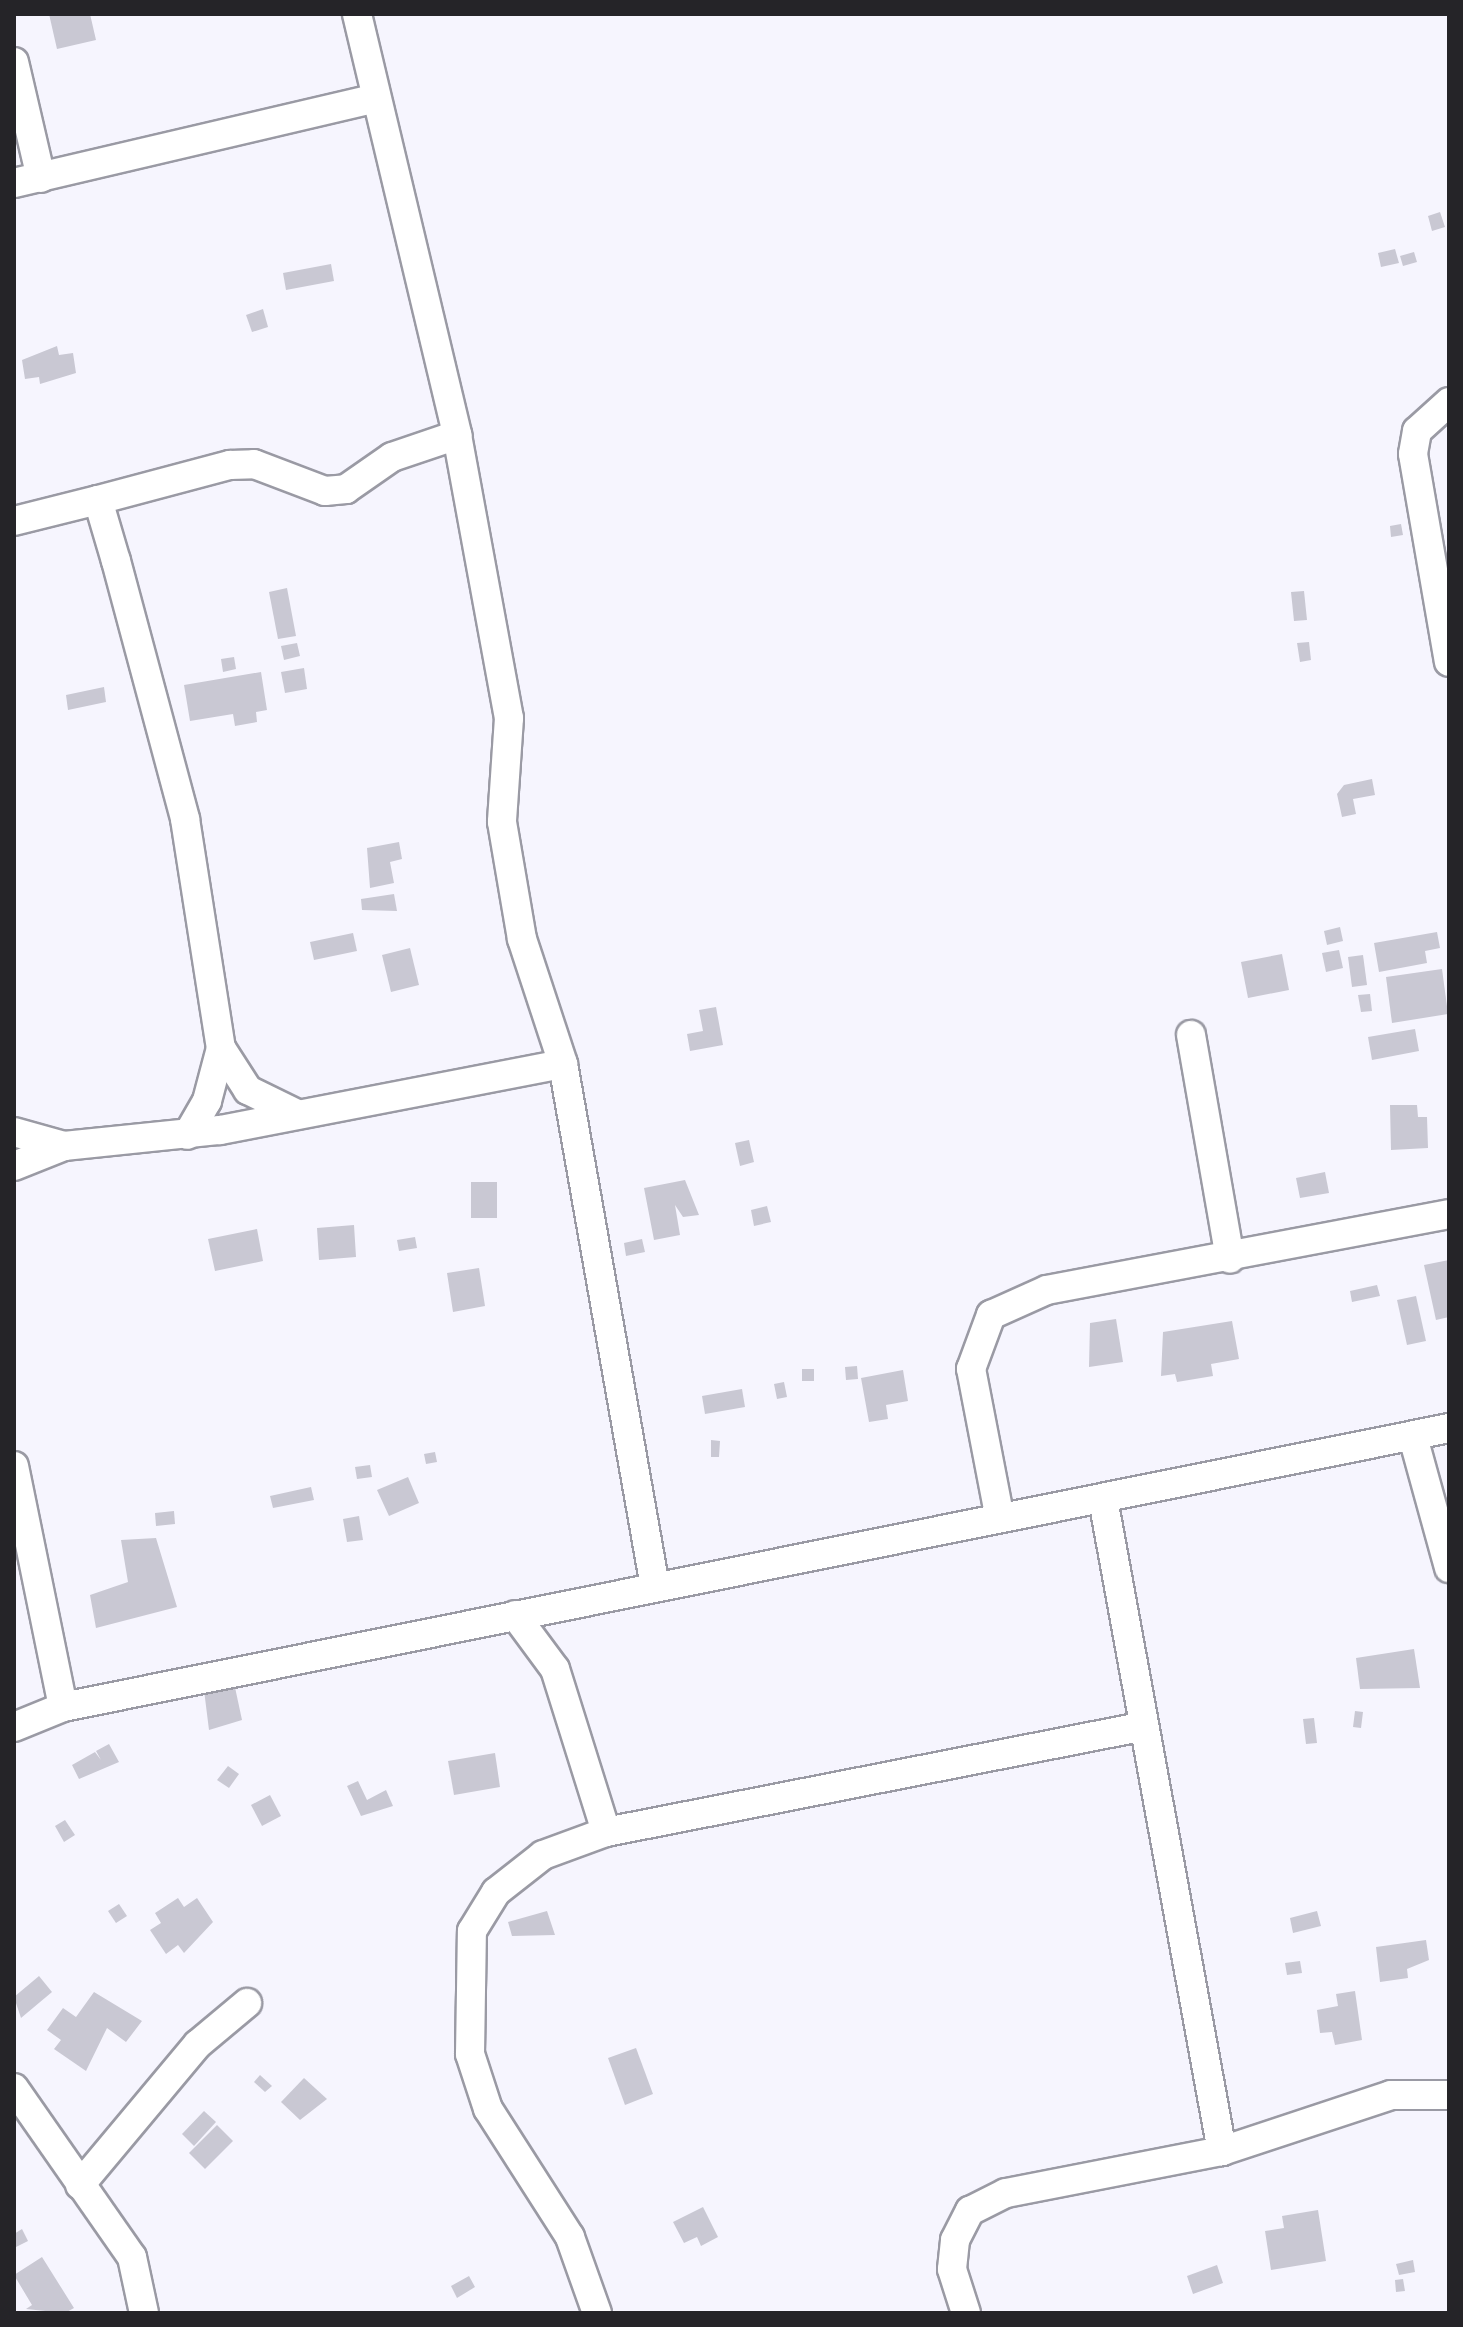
<!DOCTYPE html>
<html>
<head>
<meta charset="utf-8">
<style>
	body { margin:0 }
	#map { position:relative; width:1463px; height:2327px; overflow:hidden; background:#f6f5fe; font-family:Barlow,sans-serif }
	div>[style] { position:absolute }
	[style*='--x'] { left:calc(var(--x)*1px); top:calc(var(--y)*1px); width:calc(var(--w)*1px); rotate:calc(var(--a)*1deg) }
	.building>* { inset:0; background:#c9c8d3 }
	.roads { filter:drop-shadow(2px 0 #9a9aa4) drop-shadow(-2px 0 #9a9aa4) drop-shadow(0 2px #9a9aa4) drop-shadow(0 -2px #9a9aa4) }
	.minor>* { height:28px; margin:-14px; padding:0 14px; transform-origin:14px; border-radius:14px; background:#fff }
	span { translate:-50% -50%; white-space:nowrap; text-align:center; line-height:1.15; -webkit-text-stroke:7px #fff; paint-order:stroke }
	.frame { position:absolute; inset:0; border:16px solid #252428; pointer-events:none }
</style>
</head>
<body>
<div id="map">
	<div class="building">
		<i style="clip-path:polygon(49px 14px,90px 14px,96px 40px,57px 49px)"></i>
		<i style="clip-path:polygon(1440px 212px,1445px 227px,1432px 231px,1428px 216px)"></i>
		<i style="clip-path:polygon(1395px 249px,1399px 263px,1381px 267px,1378px 253px)"></i>
		<i style="clip-path:polygon(1414px 252px,1417px 262px,1403px 266px,1400px 256px)"></i>
		<i style="clip-path:polygon(331px 264px,334px 281px,286px 290px,283px 273px)"></i>
		<i style="clip-path:polygon(263px 309px,268px 327px,252px 332px,246px 315px)"></i>
		<i style="clip-path:polygon(57px 346px,59px 355px,73px 353px,76px 373px,40px 384px,39px 377px,25px 379px,22px 360px)"></i>
		<i style="clip-path:polygon(1401px 524px,1403px 535px,1391px 537px,1390px 526px)"></i>
		<i style="clip-path:polygon(287px 588px,296px 636px,278px 639px,269px 592px)"></i>
		<i style="clip-path:polygon(1304px 591px,1307px 620px,1294px 621px,1291px 592px)"></i>
		<i style="clip-path:polygon(1309px 642px,1311px 660px,1300px 662px,1297px 643px)"></i>
		<i style="clip-path:polygon(297px 643px,300px 656px,284px 660px,281px 646px)"></i>
		<i style="clip-path:polygon(234px 657px,236px 669px,223px 672px,221px 659px)"></i>
		<i style="clip-path:polygon(304px 668px,307px 689px,285px 693px,281px 672px)"></i>
		<i style="clip-path:polygon(261px 672px,267px 710px,256px 712px,257px 722px,235px 726px,233px 714px,190px 721px,184px 685px)"></i>
		<i style="clip-path:polygon(104px 687px,106px 702px,68px 710px,66px 695px)"></i>
		<i style="clip-path:polygon(1372px 779px,1375px 795px,1353px 799px,1356px 814px,1342px 817px,1337px 794px,1344px 785px)"></i>
		<i style="clip-path:polygon(399px 842px,402px 859px,390px 862px,394px 883px,370px 888px,367px 848px)"></i>
		<i style="clip-path:polygon(394px 894px,397px 911px,362px 910px,361px 899px)"></i>
		<i style="clip-path:polygon(1340px 927px,1343px 941px,1327px 945px,1324px 931px)"></i>
		<i style="clip-path:polygon(1437px 932px,1440px 948px,1425px 951px,1427px 963px,1379px 972px,1374px 943px)"></i>
		<i style="clip-path:polygon(353px 933px,357px 951px,314px 960px,310px 942px)"></i>
		<i style="clip-path:polygon(410px 948px,419px 985px,391px 992px,382px 955px)"></i>
		<i style="clip-path:polygon(1339px 950px,1343px 968px,1326px 972px,1322px 953px)"></i>
		<i style="clip-path:polygon(1282px 954px,1289px 990px,1248px 998px,1241px 962px)"></i>
		<i style="clip-path:polygon(1363px 955px,1367px 985px,1352px 987px,1348px 957px)"></i>
		<i style="clip-path:polygon(1442px 969px,1448px 1014px,1392px 1023px,1386px 977px)"></i>
		<i style="clip-path:polygon(1370px 994px,1372px 1011px,1361px 1012px,1358px 995px)"></i>
		<i style="clip-path:polygon(716px 1007px,723px 1045px,690px 1051px,687px 1034px,703px 1031px,699px 1010px)"></i>
		<i style="clip-path:polygon(1415px 1029px,1419px 1051px,1372px 1060px,1368px 1037px)"></i>
		<i style="clip-path:polygon(1390px 1105px,1417px 1105px,1418px 1117px,1427px 1117px,1428px 1148px,1391px 1150px)"></i>
		<i style="clip-path:polygon(749px 1140px,754px 1162px,740px 1166px,735px 1143px)"></i>
		<i style="clip-path:polygon(1325px 1172px,1329px 1193px,1300px 1198px,1296px 1178px)"></i>
		<i style="clip-path:polygon(685px 1180px,699px 1215px,683px 1217px,675px 1205px,680px 1235px,654px 1240px,644px 1188px)"></i>
		<i style="clip-path:polygon(471px 1182px,497px 1182px,497px 1218px,471px 1218px)"></i>
		<i style="clip-path:polygon(767px 1206px,771px 1222px,754px 1226px,751px 1210px)"></i>
		<i style="clip-path:polygon(354px 1225px,356px 1257px,319px 1260px,317px 1228px)"></i>
		<i style="clip-path:polygon(257px 1229px,263px 1261px,215px 1271px,208px 1239px)"></i>
		<i style="clip-path:polygon(415px 1237px,417px 1248px,399px 1251px,397px 1240px)"></i>
		<i style="clip-path:polygon(642px 1239px,645px 1252px,626px 1256px,624px 1243px)"></i>
		<i style="clip-path:polygon(1449px 1260px,1449px 1317px,1436px 1320px,1424px 1265px)"></i>
		<i style="clip-path:polygon(479px 1268px,485px 1306px,453px 1312px,447px 1273px)"></i>
		<i style="clip-path:polygon(1377px 1285px,1380px 1296px,1352px 1302px,1350px 1291px)"></i>
		<i style="clip-path:polygon(1416px 1296px,1426px 1341px,1407px 1345px,1397px 1300px)"></i>
		<i style="clip-path:polygon(1116px 1319px,1123px 1362px,1089px 1367px,1090px 1323px)"></i>
		<i style="clip-path:polygon(1232px 1321px,1239px 1359px,1211px 1364px,1213px 1376px,1177px 1382px,1175px 1374px,1161px 1376px,1163px 1332px)"></i>
		<i style="clip-path:polygon(857px 1366px,858px 1379px,846px 1380px,845px 1367px)"></i>
		<i style="clip-path:polygon(802px 1369px,814px 1369px,814px 1381px,802px 1381px)"></i>
		<i style="clip-path:polygon(903px 1370px,908px 1401px,886px 1405px,888px 1419px,869px 1422px,861px 1378px)"></i>
		<i style="clip-path:polygon(784px 1382px,787px 1397px,777px 1399px,774px 1384px)"></i>
		<i style="clip-path:polygon(742px 1389px,745px 1407px,705px 1414px,702px 1396px)"></i>
		<i style="clip-path:polygon(711px 1440px,720px 1441px,719px 1457px,711px 1457px)"></i>
		<i style="clip-path:polygon(435px 1452px,437px 1462px,426px 1464px,424px 1454px)"></i>
		<i style="clip-path:polygon(370px 1465px,372px 1477px,357px 1479px,355px 1467px)"></i>
		<i style="clip-path:polygon(408px 1477px,419px 1503px,389px 1516px,377px 1490px)"></i>
		<i style="clip-path:polygon(311px 1487px,314px 1500px,273px 1508px,270px 1496px)"></i>
		<i style="clip-path:polygon(174px 1511px,175px 1524px,156px 1526px,155px 1513px)"></i>
		<i style="clip-path:polygon(359px 1516px,363px 1540px,347px 1542px,343px 1519px)"></i>
		<i style="clip-path:polygon(156px 1538px,177px 1607px,96px 1628px,90px 1595px,128px 1582px,121px 1540px)"></i>
		<i style="clip-path:polygon(1414px 1649px,1420px 1688px,1360px 1689px,1356px 1658px)"></i>
		<i style="clip-path:polygon(233px 1678px,242px 1720px,209px 1730px,203px 1682px)"></i>
		<i style="clip-path:polygon(1355px 1711px,1363px 1712px,1361px 1728px,1353px 1727px)"></i>
		<i style="clip-path:polygon(1314px 1718px,1317px 1743px,1306px 1744px,1303px 1719px)"></i>
		<i style="clip-path:polygon(109px 1744px,119px 1762px,79px 1779px,72px 1765px,95px 1752px,101px 1760px,96px 1751px)"></i>
		<i style="clip-path:polygon(495px 1753px,500px 1787px,454px 1795px,448px 1761px)"></i>
		<i style="clip-path:polygon(228px 1766px,239px 1774px,229px 1788px,217px 1780px)"></i>
		<i style="clip-path:polygon(358px 1781px,367px 1800px,386px 1790px,393px 1806px,361px 1816px,347px 1786px)"></i>
		<i style="clip-path:polygon(270px 1795px,281px 1816px,262px 1826px,251px 1805px)"></i>
		<i style="clip-path:polygon(65px 1820px,75px 1835px,64px 1842px,55px 1826px)"></i>
		<i style="clip-path:polygon(178px 1898px,184px 1907px,197px 1898px,213px 1922px,184px 1953px,178px 1945px,166px 1954px,150px 1930px,161px 1923px,155px 1913px)"></i>
		<i style="clip-path:polygon(119px 1904px,127px 1916px,116px 1923px,108px 1911px)"></i>
		<i style="clip-path:polygon(547px 1911px,555px 1935px,512px 1936px,508px 1922px)"></i>
		<i style="clip-path:polygon(1317px 1911px,1321px 1926px,1293px 1933px,1290px 1918px)"></i>
		<i style="clip-path:polygon(1426px 1940px,1429px 1960px,1407px 1969px,1408px 1978px,1380px 1982px,1376px 1947px)"></i>
		<i style="clip-path:polygon(1300px 1961px,1302px 1973px,1287px 1975px,1285px 1963px)"></i>
		<i style="clip-path:polygon(39px 1976px,52px 1992px,21px 2018px,14px 1997px)"></i>
		<i style="clip-path:polygon(1355px 1991px,1362px 2040px,1335px 2045px,1332px 2032px,1320px 2033px,1317px 2010px,1338px 2006px,1336px 1994px)"></i>
		<i style="clip-path:polygon(94px 1992px,142px 2021px,126px 2042px,107px 2028px,86px 2071px,54px 2049px,61px 2040px,47px 2030px,63px 2008px,76px 2017px)"></i>
		<i style="clip-path:polygon(636px 2048px,653px 2094px,625px 2105px,608px 2058px)"></i>
		<i style="clip-path:polygon(260px 2075px,272px 2086px,265px 2092px,254px 2082px)"></i>
		<i style="clip-path:polygon(304px 2078px,327px 2099px,300px 2120px,281px 2102px)"></i>
		<i style="clip-path:polygon(204px 2111px,216px 2122px,194px 2146px,182px 2134px)"></i>
		<i style="clip-path:polygon(217px 2125px,233px 2141px,205px 2169px,189px 2153px)"></i>
		<i style="clip-path:polygon(703px 2207px,718px 2237px,701px 2246px,697px 2237px,684px 2243px,673px 2222px)"></i>
		<i style="clip-path:polygon(1318px 2210px,1326px 2261px,1271px 2270px,1265px 2231px,1284px 2228px,1282px 2216px)"></i>
		<i style="clip-path:polygon(22px 2229px,28px 2241px,14px 2248px,14px 2234px)"></i>
		<i style="clip-path:polygon(42px 2257px,74px 2308px,65px 2313px,26px 2309px,32px 2305px,14px 2275px)"></i>
		<i style="clip-path:polygon(1413px 2260px,1415px 2272px,1399px 2275px,1396px 2264px)"></i>
		<i style="clip-path:polygon(1217px 2265px,1223px 2283px,1193px 2294px,1187px 2276px)"></i>
		<i style="clip-path:polygon(469px 2276px,475px 2287px,457px 2298px,451px 2286px)"></i>
		<i style="clip-path:polygon(1403px 2279px,1405px 2291px,1396px 2292px,1395px 2280px)"></i>
	</div>
	<div class="roads">
		<div class="minor">
			<i style="--x:357;--y:14;--w:433;--a:76.6"></i>
			<i style="--x:457;--y:435;--w:288;--a:79.6"></i>
			<i style="--x:509;--y:718;--w:104;--a:93.9"></i>
			<i style="--x:502;--y:822;--w:119;--a:80.3"></i>
			<i style="--x:522;--y:939;--w:132;--a:71.8"></i>
			<i style="--x:563;--y:1064;--w:531;--a:80.02"></i>
			<i style="--x:14;--y:62;--w:119;--a:76.9"></i>
			<i style="--x:14;--y:183;--w:371;--a:-13.2"></i>
			<i style="--x:1449;--y:402;--w:43;--a:137.8"></i>
			<i style="--x:1417;--y:431;--w:23;--a:100"></i>
			<i style="--x:1413;--y:454;--w:211;--a:80.2"></i>
			<i style="--x:98;--y:500;--w:137;--a:-14.9"></i>
			<i style="--x:230;--y:465;--w:24;--a:-2"></i>
			<i style="--x:254;--y:464;--w:76;--a:20.8"></i>
			<i style="--x:325;--y:491;--w:21;--a:-5"></i>
			<i style="--x:346;--y:489;--w:56;--a:-34.8"></i>
			<i style="--x:392;--y:457;--w:69;--a:-18.7"></i>
			<i style="--x:14;--y:521;--w:87;--a:-14"></i>
			<i style="--x:98;--y:500;--w:64;--a:73.6"></i>
			<i style="--x:116;--y:561;--w:267;--a:75"></i>
			<i style="--x:185;--y:819;--w:232;--a:81.1"></i>
			<i style="--x:221;--y:1048;--w:55;--a:104.8"></i>
			<i style="--x:207;--y:1101;--w:39;--a:120"></i>
			<i style="--x:1191;--y:1035;--w:227;--a:80.1"></i>
			<i style="--x:221;--y:1048;--w:50;--a:57.3"></i>
			<i style="--x:248;--y:1090;--w:55;--a:26.1"></i>
			<i style="--x:14;--y:1132;--w:52;--a:15.6"></i>
			<i style="--x:14;--y:1166;--w:54;--a:-21.8"></i>
			<i style="--x:64;--y:1146;--w:157;--a:-5.9"></i>
			<i style="--x:220;--y:1130;--w:349;--a:-10.9"></i>
			<i style="--x:1413;--y:1437;--w:136;--a:74.6"></i>
			<i style="--x:14;--y:1466;--w:246;--a:78.5"></i>
			<i style="--x:1103;--y:1499;--w:663;--a:79.66"></i>
			<i style="--x:999;--y:1514;--w:148;--a:-100.9"></i>
			<i style="--x:971;--y:1369;--w:58;--a:-69.7"></i>
			<i style="--x:991;--y:1315;--w:61;--a:-24.1"></i>
			<i style="--x:1047;--y:1290;--w:409;--a:-10.7"></i>
			<i style="--x:515;--y:1615;--w:67;--a:53.5"></i>
			<i style="--x:555;--y:1669;--w:171;--a:72.6"></i>
			<i style="--x:14;--y:1727;--w:53;--a:-22.2"></i>
			<i style="--x:63;--y:1707;--w:1414;--a:-11.38"></i>
			<i style="--x:14;--y:2088;--w:206;--a:55.1"></i>
			<i style="--x:132;--y:2257;--w:57;--a:77.9"></i>
			<i style="--x:80;--y:2185;--w:184;--a:-50.1"></i>
			<i style="--x:198;--y:2044;--w:64;--a:-39.9"></i>
			<i style="--x:597;--y:2313;--w:81;--a:-109.6"></i>
			<i style="--x:570;--y:2237;--w:152;--a:-122.6"></i>
			<i style="--x:488;--y:2109;--w:58;--a:-108.1"></i>
			<i style="--x:470;--y:2054;--w:123;--a:-89.1"></i>
			<i style="--x:472;--y:1931;--w:46;--a:-58.4"></i>
			<i style="--x:496;--y:1892;--w:60;--a:-38.2"></i>
			<i style="--x:543;--y:1855;--w:67;--a:-20.1"></i>
			<i style="--x:606;--y:1832;--w:544;--a:-11.12"></i>
			<i style="--x:966;--y:2313;--w:46;--a:-107.7"></i>
			<i style="--x:952;--y:2269;--w:29;--a:-84"></i>
			<i style="--x:955;--y:2240;--w:33;--a:-63"></i>
			<i style="--x:970;--y:2211;--w:40;--a:-26.6"></i>
			<i style="--x:1006;--y:2193;--w:220;--a:-11"></i>
			<i style="--x:1222;--y:2151;--w:178;--a:-18.3"></i>
			<i style="--x:1391;--y:2095;--w:58;--a:0"></i>
		</div>
	</div>
	<div class="frame"></div>
</div>
</body>
</html>
